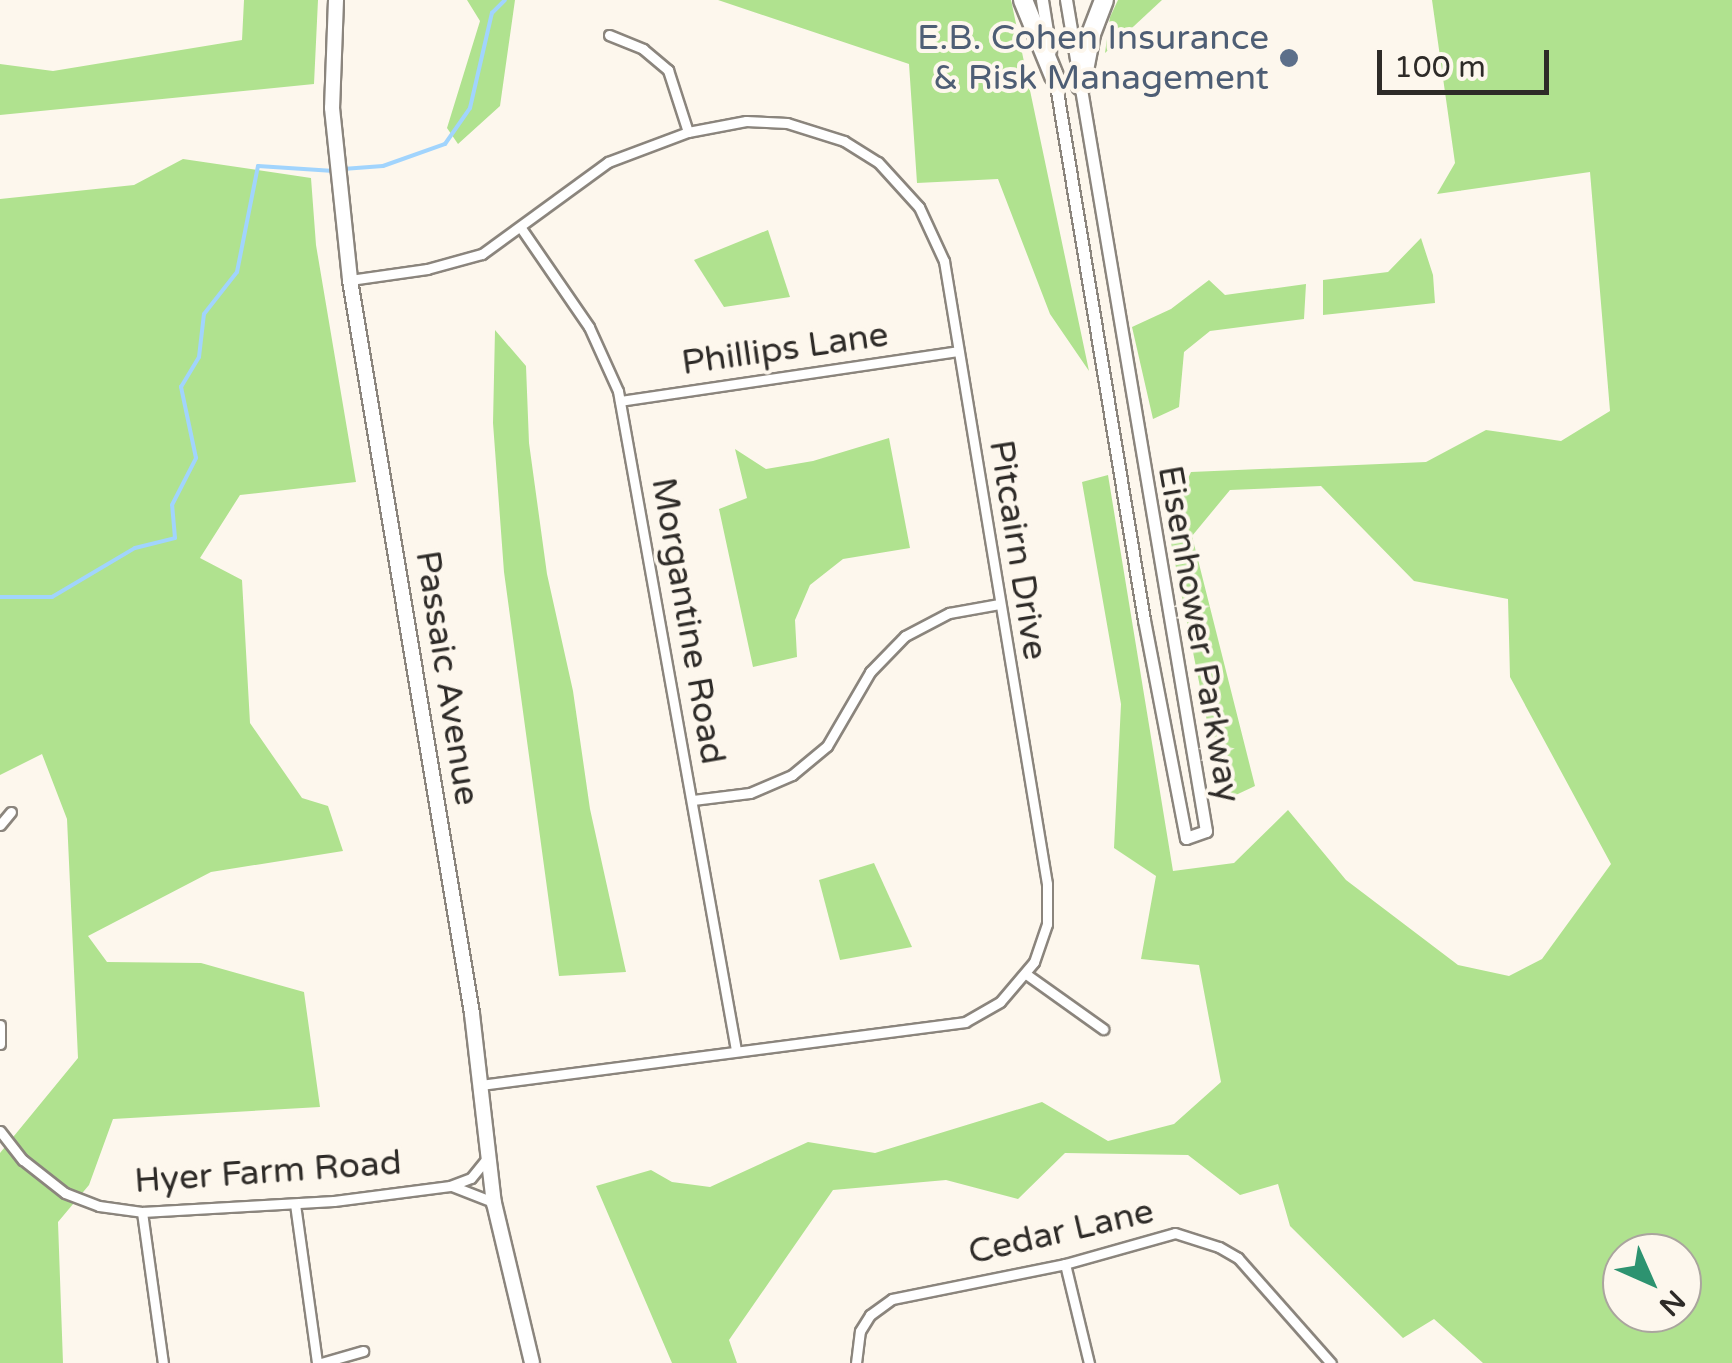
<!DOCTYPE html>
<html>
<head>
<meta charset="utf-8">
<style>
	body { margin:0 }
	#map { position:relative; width:1732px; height:1363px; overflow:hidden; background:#fdf7ed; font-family:"Varela Round",sans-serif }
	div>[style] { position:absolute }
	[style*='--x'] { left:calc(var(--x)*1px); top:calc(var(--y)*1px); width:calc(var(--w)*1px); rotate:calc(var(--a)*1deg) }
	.green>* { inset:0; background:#b0e28f }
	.stream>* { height:4px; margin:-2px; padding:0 2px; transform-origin:2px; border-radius:2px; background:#a1d4fd }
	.roads { filter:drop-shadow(2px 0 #8b857d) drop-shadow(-2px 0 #8b857d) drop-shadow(0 2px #8b857d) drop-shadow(0 -2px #8b857d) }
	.minor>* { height:9px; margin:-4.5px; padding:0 4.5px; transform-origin:4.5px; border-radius:4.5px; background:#fff }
	.tertiary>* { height:11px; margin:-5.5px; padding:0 5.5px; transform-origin:5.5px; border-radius:5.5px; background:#fff }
	.primary>* { height:14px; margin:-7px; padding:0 7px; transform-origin:7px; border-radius:7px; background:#fff }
	.motorway>* { height:18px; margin:-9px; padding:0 9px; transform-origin:9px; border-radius:9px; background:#fff }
	.dots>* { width:28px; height:28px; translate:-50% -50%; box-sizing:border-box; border:5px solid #fdf7ed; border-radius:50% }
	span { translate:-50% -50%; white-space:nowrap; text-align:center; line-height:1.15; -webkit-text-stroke:8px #fdf7ed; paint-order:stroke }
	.service-label { font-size:35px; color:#4e5e75 }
	.right { translate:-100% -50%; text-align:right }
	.street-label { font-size:35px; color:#2e2b28 }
	.north { position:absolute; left:1602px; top:1233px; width:100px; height:100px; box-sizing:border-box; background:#fdf7ed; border:2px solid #aaa59e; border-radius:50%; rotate:135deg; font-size:28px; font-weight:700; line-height:40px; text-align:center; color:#2e2b28 }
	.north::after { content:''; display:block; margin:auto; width:35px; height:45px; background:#2d9370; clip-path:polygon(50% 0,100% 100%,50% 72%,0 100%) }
	.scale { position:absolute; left:1377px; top:50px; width:172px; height:45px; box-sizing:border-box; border:5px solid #2e2b28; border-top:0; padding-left:12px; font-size:30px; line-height:35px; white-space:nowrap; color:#2e2b28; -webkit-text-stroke:8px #fdf7ed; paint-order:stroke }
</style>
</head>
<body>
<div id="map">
	<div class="green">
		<i style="clip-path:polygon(244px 0,318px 0,314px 84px,0 115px,0 64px,53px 71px,242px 40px)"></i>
		<i style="clip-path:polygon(467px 0,515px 0,500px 106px,458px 144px,447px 128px,480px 21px)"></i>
		<i style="clip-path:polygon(718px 0,1011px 0,1089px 371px,1050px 314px,998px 179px,917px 183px,909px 64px)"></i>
		<i style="clip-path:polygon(1118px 0,1162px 0,1105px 53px,1110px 17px)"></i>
		<i style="clip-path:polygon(evenodd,1432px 0,1732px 0,1732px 1363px,1483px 1363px,1434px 1319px,1403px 1338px,1290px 1226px,1278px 1184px,1240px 1195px,1188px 1155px,1065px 1153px,1018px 1199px,946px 1180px,833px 1190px,729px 1340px,737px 1363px,672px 1363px,596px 1186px,651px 1170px,672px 1182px,710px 1187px,808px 1142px,875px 1153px,1042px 1102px,1108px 1141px,1174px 1124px,1221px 1082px,1199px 965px,1141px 959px,1156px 876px,1114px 848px,1121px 704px,1082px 482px,1108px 475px,1173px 871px,1234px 863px,1288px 810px,1346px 880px,1458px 965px,1509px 976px,1542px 959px,1611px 864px,1510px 677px,1508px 599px,1414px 581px,1321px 486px,1230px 490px,1192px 536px,1255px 786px,1223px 801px,1167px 523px,1191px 472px,1426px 462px,1486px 430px,1561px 441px,1610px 411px,1590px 172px,1437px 194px,1455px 163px,1432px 0,1622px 1253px,1682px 1253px,1682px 1313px,1622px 1313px,1622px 1253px)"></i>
		<i style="clip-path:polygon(183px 159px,311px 178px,316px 245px,356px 482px,240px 495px,200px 558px,242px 580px,250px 723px,302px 798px,328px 806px,343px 851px,211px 872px,88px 936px,107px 962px,201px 963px,304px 992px,320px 1107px,113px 1119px,89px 1185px,58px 1222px,63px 1363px,0 1363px,0 1153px,78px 1058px,67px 819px,42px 754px,0 775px,0 199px,134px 185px)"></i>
		<i style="clip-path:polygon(768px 230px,790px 297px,724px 307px,694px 260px)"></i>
		<i style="clip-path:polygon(1421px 238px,1433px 275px,1435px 303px,1323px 315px,1323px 280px,1388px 272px)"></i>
		<i style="clip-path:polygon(1209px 280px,1225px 295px,1306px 284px,1304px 319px,1210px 331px,1184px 352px,1179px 407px,1153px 419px,1132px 327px,1171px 309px)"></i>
		<i style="clip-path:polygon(495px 330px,526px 366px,529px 443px,547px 574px,573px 691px,590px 809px,626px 972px,559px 976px,504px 572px,493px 423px)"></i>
		<i style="clip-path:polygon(889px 438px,910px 548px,843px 559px,810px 585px,795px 620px,797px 657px,753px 667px,719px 509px,747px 498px,735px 449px,766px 469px,813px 461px)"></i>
		<i style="clip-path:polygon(874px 863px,912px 947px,840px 960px,819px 880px)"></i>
	</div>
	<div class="stream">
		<i style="--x:343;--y:169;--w:40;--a:-4.3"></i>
		<i style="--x:383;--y:166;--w:66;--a:-19.5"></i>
		<i style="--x:445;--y:144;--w:44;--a:-55.2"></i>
		<i style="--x:470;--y:108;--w:98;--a:-77"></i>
		<i style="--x:492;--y:13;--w:18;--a:-45"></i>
		<i style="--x:0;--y:597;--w:52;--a:0"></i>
		<i style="--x:52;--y:597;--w:96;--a:-30.6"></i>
		<i style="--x:135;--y:548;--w:41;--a:-14"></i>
		<i style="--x:175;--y:538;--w:33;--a:-95"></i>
		<i style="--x:172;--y:505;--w:53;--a:-62.9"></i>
		<i style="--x:196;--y:458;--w:73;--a:-101.9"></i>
		<i style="--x:181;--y:387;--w:35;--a:-59"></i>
		<i style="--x:199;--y:357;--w:43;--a:-83.4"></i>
		<i style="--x:204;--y:314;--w:53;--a:-51.8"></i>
		<i style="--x:237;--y:272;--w:108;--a:-78.8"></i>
		<i style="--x:258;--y:166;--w:76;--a:3.8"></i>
	</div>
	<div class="roads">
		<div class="minor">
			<i style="--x:609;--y:35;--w:37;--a:22"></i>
			<i style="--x:643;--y:49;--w:33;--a:40"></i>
			<i style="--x:668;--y:70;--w:65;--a:72.1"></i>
			<i style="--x:521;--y:228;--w:120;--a:55.5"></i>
			<i style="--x:589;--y:327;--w:70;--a:65.6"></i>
			<i style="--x:618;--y:391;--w:669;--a:79.85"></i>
			<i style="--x:350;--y:280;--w:78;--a:-8.1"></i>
			<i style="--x:427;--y:269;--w:57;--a:-15.3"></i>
			<i style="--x:482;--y:254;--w:156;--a:-36.1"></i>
			<i style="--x:608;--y:162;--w:85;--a:-20.6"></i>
			<i style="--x:688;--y:132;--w:59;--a:-10.7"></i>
			<i style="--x:746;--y:121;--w:41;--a:2.8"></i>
			<i style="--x:787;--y:123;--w:60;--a:17.5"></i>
			<i style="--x:844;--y:141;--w:40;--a:32"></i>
			<i style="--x:878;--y:162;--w:61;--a:47.7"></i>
			<i style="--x:919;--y:207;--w:60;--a:65.2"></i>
			<i style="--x:944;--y:261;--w:631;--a:80.61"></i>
			<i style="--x:1047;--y:884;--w:40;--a:90"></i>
			<i style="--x:1047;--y:924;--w:40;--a:108.9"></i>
			<i style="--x:1034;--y:962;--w:52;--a:130.4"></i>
			<i style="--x:1000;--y:1002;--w:40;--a:150.3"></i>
			<i style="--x:965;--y:1022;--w:488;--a:172.6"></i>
			<i style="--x:620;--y:401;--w:342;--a:-8.4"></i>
			<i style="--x:693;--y:800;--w:57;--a:-7"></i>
			<i style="--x:750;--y:793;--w:46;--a:-23.2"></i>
			<i style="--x:792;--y:775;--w:45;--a:-39.6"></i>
			<i style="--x:827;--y:746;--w:86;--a:-59.8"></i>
			<i style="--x:870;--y:672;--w:50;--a:-45.8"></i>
			<i style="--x:905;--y:636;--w:50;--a:-27.6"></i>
			<i style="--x:949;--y:613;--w:51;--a:-10.2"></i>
			<i style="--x:0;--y:825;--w:17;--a:-50"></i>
			<i style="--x:1026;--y:974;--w:95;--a:35.5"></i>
			<i style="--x:0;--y:1025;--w:19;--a:90"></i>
			<i style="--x:0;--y:1131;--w:37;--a:52"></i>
			<i style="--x:23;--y:1160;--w:53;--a:38.2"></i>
			<i style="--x:65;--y:1193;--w:36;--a:21"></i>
			<i style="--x:99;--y:1206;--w:43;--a:7.9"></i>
			<i style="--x:142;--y:1212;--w:192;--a:-3.3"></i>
			<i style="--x:334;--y:1201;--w:117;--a:-7.4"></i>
			<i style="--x:450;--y:1186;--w:22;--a:-21"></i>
			<i style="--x:471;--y:1178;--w:26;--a:-51"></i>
			<i style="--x:452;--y:1186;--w:44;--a:21.3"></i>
			<i style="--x:295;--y:1204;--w:161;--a:82.1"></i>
			<i style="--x:142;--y:1212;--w:152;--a:82.1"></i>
			<i style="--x:1065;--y:1264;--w:102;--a:76.4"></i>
			<i style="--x:321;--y:1363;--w:44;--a:-15.9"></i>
			<i style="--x:856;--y:1363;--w:32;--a:-83"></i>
			<i style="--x:860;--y:1331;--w:19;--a:-58"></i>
			<i style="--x:870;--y:1315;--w:27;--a:-36"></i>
			<i style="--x:892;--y:1299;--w:177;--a:-11.4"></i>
			<i style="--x:1065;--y:1264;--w:114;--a:-15.7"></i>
			<i style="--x:1175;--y:1233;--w:46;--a:17.7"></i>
			<i style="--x:1219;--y:1247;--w:22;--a:30"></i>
			<i style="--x:1238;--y:1258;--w:140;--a:48.5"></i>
		</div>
		<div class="tertiary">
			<i style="--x:1042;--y:0;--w:51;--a:80.9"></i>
			<i style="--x:1054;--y:73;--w:554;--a:80.66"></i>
			<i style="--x:1144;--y:620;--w:222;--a:79.1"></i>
			<i style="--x:1186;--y:838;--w:21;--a:-19"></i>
			<i style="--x:1206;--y:831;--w:843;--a:-99.56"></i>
		</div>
		<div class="primary">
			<i style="--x:336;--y:0;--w:108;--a:92.1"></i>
			<i style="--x:332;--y:108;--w:173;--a:84"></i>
			<i style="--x:350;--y:280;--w:744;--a:80.56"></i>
			<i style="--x:472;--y:1014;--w:190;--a:83.4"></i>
			<i style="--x:494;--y:1203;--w:164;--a:76.6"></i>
		</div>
		<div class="motorway">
			<i style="--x:1023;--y:0;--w:82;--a:67.8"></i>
			<i style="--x:1081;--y:86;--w:53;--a:-79.1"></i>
			<i style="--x:1091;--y:34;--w:36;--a:-69"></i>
		</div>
	</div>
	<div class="dots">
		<i style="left:1289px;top:58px;background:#5c6f8a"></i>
	</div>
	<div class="service-label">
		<span class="right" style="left:1269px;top:58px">E.B. Cohen Insurance<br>&amp; Risk Management</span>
	</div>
	<div class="street-label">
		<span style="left:785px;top:349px;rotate:-8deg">Phillips Lane</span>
		<span style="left:1018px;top:550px;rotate:81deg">Pitcairn Drive</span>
		<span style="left:688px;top:621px;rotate:80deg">Morgantine Road</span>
		<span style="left:1199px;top:634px;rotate:80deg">Eisenhower Parkway</span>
		<span style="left:447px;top:678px;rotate:81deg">Passaic Avenue</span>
		<span style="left:268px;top:1172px;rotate:-4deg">Hyer Farm Road</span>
		<span style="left:1061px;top:1232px;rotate:-13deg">Cedar Lane</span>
	</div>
	<div class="north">N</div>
	<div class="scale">100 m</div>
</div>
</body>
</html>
